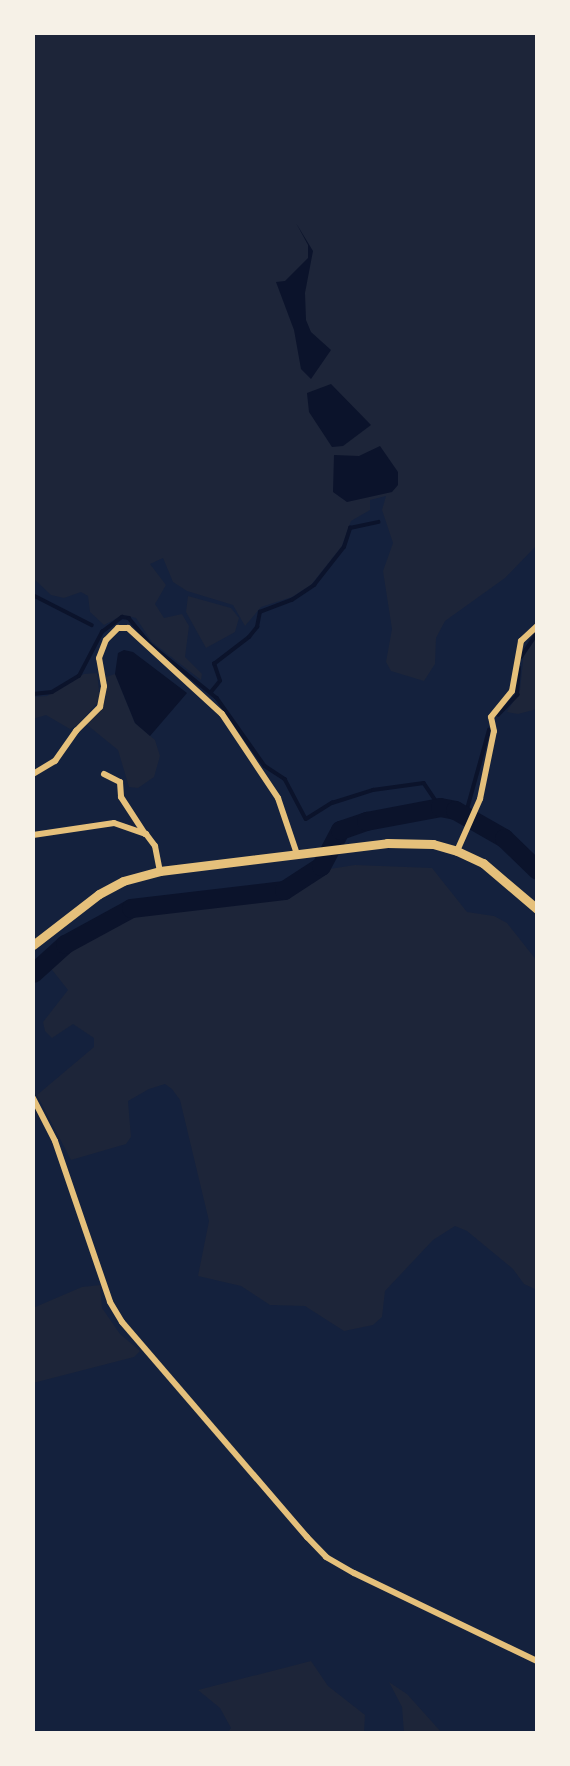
<!DOCTYPE html>
<html>
<head>
<meta charset="utf-8">
<style>
	body { margin:0 }
	#map { position:relative; width:570px; height:1766px; overflow:hidden; background:#14213d; font-family:"Alegreya Sans",sans-serif }
	div>[style] { position:absolute }
	[style*='--x'] { left:calc(var(--x)*1px); top:calc(var(--y)*1px); width:calc(var(--w)*1px); rotate:calc(var(--a)*1deg) }
	.green>* { inset:0; background:#1d2539 }
	.water>* { inset:0; background:#0b132b }
	.stream>* { height:3.5px; margin:-1.75px; padding:0 1.75px; transform-origin:1.75px; border-radius:1.75px; background:#0b132b }
	.river>* { height:19px; margin:-9.5px; padding:0 9.5px; transform-origin:9.5px; border-radius:9.5px; background:#0b132b }
	.minor>* { height:6px; margin:-3px; padding:0 3px; transform-origin:3px; border-radius:3px; background:#e5c07b }
	.primary>* { height:9px; margin:-4.5px; padding:0 4.5px; transform-origin:4.5px; border-radius:4.5px; background:#e5c07b }
	span { translate:-50% -50%; white-space:nowrap; text-align:center; line-height:1.15; -webkit-text-stroke:6px #f6f1e7; paint-order:stroke }
	.frame { position:absolute; inset:0; border:35px solid #f6f1e7; pointer-events:none }
</style>
</head>
<body>
<div id="map">
	<div class="green">
		<i style="clip-path:polygon(33px 33px,537px 33px,537px 545px,505px 578px,445px 621px,436px 638px,435px 664px,424px 681px,391px 671px,386px 662px,392px 629px,383px 571px,393px 543px,382px 510px,386px 496px,370px 500px,370px 510px,351px 521px,342px 546px,311px 585px,292px 597px,261px 607px,245px 626px,233px 605px,187px 591px,173px 582px,163px 558px,150px 564px,166px 585px,155px 604px,164px 618px,182px 614px,189px 626px,185px 657px,202px 674px,201px 680px,152px 642px,136px 618px,123px 615px,104px 625px,90px 612px,88px 596px,81px 592px,64px 598px,51px 595px,33px 578px)"></i>
		<i style="clip-path:polygon(188px 596px,231px 608px,239px 618px,235px 632px,206px 648px,186px 612px)"></i>
		<i style="clip-path:polygon(537px 635px,537px 709px,518px 714px,507px 712px,520px 690px,524px 651px)"></i>
		<i style="clip-path:polygon(97px 673px,100px 699px,78px 725px,70px 729px,46px 715px,33px 719px,33px 697px,47px 696px,84px 674px)"></i>
		<i style="clip-path:polygon(115px 674px,135px 723px,155px 740px,160px 756px,154px 777px,138px 788px,129px 787px,118px 750px,86px 724px,106px 699px,106px 677px)"></i>
		<i style="clip-path:polygon(355px 865px,432px 868px,467px 912px,494px 916px,507px 923px,537px 961px,537px 1290px,524px 1284px,513px 1269px,467px 1231px,455px 1226px,433px 1240px,385px 1291px,382px 1317px,373px 1325px,344px 1331px,305px 1306px,270px 1305px,241px 1286px,198px 1276px,209px 1221px,180px 1100px,172px 1089px,165px 1084px,149px 1089px,128px 1101px,131px 1137px,126px 1144px,71px 1160px,37px 1095px,94px 1047px,94px 1038px,73px 1024px,52px 1038px,45px 1031px,43px 1022px,68px 990px,49px 966px,63px 952px,105px 925px,148px 910px,278px 898px,292px 894px,323px 870px)"></i>
		<i style="clip-path:polygon(100px 1285px,102px 1308px,120px 1334px,140px 1351px,134px 1357px,33px 1383px,33px 1308px,82px 1287px)"></i>
		<i style="clip-path:polygon(311px 1661px,328px 1686px,365px 1715px,364px 1733px,227px 1733px,231px 1728px,220px 1708px,198px 1690px)"></i>
		<i style="clip-path:polygon(389px 1682px,407px 1694px,442px 1733px,404px 1733px,402px 1707px)"></i>
	</div>
	<div class="water">
		<i style="clip-path:polygon(296px 223px,313px 251px,305px 293px,306px 320px,311px 332px,331px 350px,311px 379px,301px 369px,294px 330px,276px 282px,285px 281px,308px 258px,308px 245px)"></i>
		<i style="clip-path:polygon(331px 384px,371px 425px,343px 446px,332px 447px,309px 412px,307px 393px)"></i>
		<i style="clip-path:polygon(380px 446px,398px 472px,398px 485px,392px 492px,347px 502px,333px 492px,334px 455px,359px 456px)"></i>
		<i style="clip-path:polygon(124px 650px,133px 652px,187px 693px,150px 736px,135px 723px,115px 674px,118px 653px)"></i>
	</div>
	<div class="stream">
		<i style="--x:33;--y:595;--w:66;--a:27"></i>
		<i style="--x:521;--y:657;--w:29;--a:-56"></i>
		<i style="--x:211;--y:692;--w:14;--a:-51"></i>
		<i style="--x:220;--y:681;--w:18;--a:-109"></i>
		<i style="--x:214;--y:664;--w:44;--a:-37.6"></i>
		<i style="--x:249;--y:637;--w:13;--a:-51"></i>
		<i style="--x:257;--y:627;--w:15;--a:-79"></i>
		<i style="--x:260;--y:612;--w:34;--a:-21"></i>
		<i style="--x:292;--y:600;--w:27;--a:-34"></i>
		<i style="--x:314;--y:585;--w:48;--a:-51.7"></i>
		<i style="--x:344;--y:547;--w:20;--a:-72"></i>
		<i style="--x:350;--y:528;--w:29;--a:-12"></i>
		<i style="--x:33;--y:694;--w:19;--a:-6"></i>
		<i style="--x:52;--y:692;--w:31;--a:-31"></i>
		<i style="--x:79;--y:676;--w:50;--a:-62.4"></i>
		<i style="--x:102;--y:632;--w:25;--a:-37"></i>
		<i style="--x:122;--y:617;--w:7;--a:8"></i>
		<i style="--x:129;--y:618;--w:33;--a:51"></i>
		<i style="--x:150;--y:644;--w:86;--a:38.9"></i>
		<i style="--x:217;--y:698;--w:83;--a:54.8"></i>
		<i style="--x:265;--y:766;--w:24;--a:33"></i>
		<i style="--x:285;--y:779;--w:45;--a:62.3"></i>
		<i style="--x:306;--y:819;--w:31;--a:-32"></i>
		<i style="--x:332;--y:803;--w:43;--a:-17.6"></i>
		<i style="--x:373;--y:790;--w:51;--a:-7.8"></i>
		<i style="--x:424;--y:783;--w:29;--a:56"></i>
		<i style="--x:498;--y:715;--w:28;--a:-46"></i>
		<i style="--x:517;--y:695;--w:27;--a:-86"></i>
		<i style="--x:466;--y:813;--w:86;--a:-74.5"></i>
	</div>
	<div class="river">
		<i style="--x:33;--y:973;--w:43;--a:-42.2"></i>
		<i style="--x:65;--y:944;--w:75;--a:-28.6"></i>
		<i style="--x:131;--y:908;--w:154;--a:-6.7"></i>
		<i style="--x:284;--y:890;--w:44;--a:-33"></i>
		<i style="--x:321;--y:866;--w:41;--a:-62.2"></i>
		<i style="--x:340;--y:830;--w:28;--a:-19"></i>
		<i style="--x:366;--y:821;--w:75;--a:-10.7"></i>
		<i style="--x:440;--y:807;--w:15;--a:11"></i>
		<i style="--x:455;--y:810;--w:56;--a:29.7"></i>
		<i style="--x:504;--y:838;--w:46;--a:44.1"></i>
	</div>
	<div class="minor">
		<i style="--x:33;--y:774;--w:26;--a:-31"></i>
		<i style="--x:55;--y:761;--w:37;--a:-55"></i>
		<i style="--x:76;--y:731;--w:34;--a:-45"></i>
		<i style="--x:100;--y:707;--w:21;--a:-79"></i>
		<i style="--x:104;--y:686;--w:28;--a:-100"></i>
		<i style="--x:99;--y:658;--w:19;--a:-69"></i>
		<i style="--x:106;--y:640;--w:17;--a:-45"></i>
		<i style="--x:118;--y:628;--w:10;--a:0"></i>
		<i style="--x:128;--y:628;--w:127;--a:42.5"></i>
		<i style="--x:222;--y:714;--w:101;--a:56.3"></i>
		<i style="--x:278;--y:798;--w:59;--a:71.3"></i>
		<i style="--x:104;--y:774;--w:18;--a:27"></i>
		<i style="--x:120;--y:782;--w:15;--a:86"></i>
		<i style="--x:121;--y:797;--w:44;--a:57"></i>
		<i style="--x:33;--y:835;--w:82;--a:-8.4"></i>
		<i style="--x:114;--y:823;--w:34;--a:19"></i>
		<i style="--x:146;--y:834;--w:15;--a:53"></i>
		<i style="--x:155;--y:846;--w:25;--a:79"></i>
		<i style="--x:457;--y:851;--w:57;--a:-66.1"></i>
		<i style="--x:480;--y:799;--w:69;--a:-78.4"></i>
		<i style="--x:494;--y:731;--w:14;--a:-102"></i>
		<i style="--x:491;--y:717;--w:33;--a:-51"></i>
		<i style="--x:512;--y:691;--w:51;--a:-79.8"></i>
		<i style="--x:521;--y:641;--w:22;--a:-43"></i>
		<i style="--x:33;--y:1098;--w:48;--a:62.9"></i>
		<i style="--x:55;--y:1141;--w:170;--a:71.1"></i>
		<i style="--x:110;--y:1302;--w:23;--a:59"></i>
		<i style="--x:122;--y:1322;--w:284;--a:49.3"></i>
		<i style="--x:307;--y:1537;--w:28;--a:46"></i>
		<i style="--x:326;--y:1557;--w:32;--a:30"></i>
		<i style="--x:354;--y:1573;--w:203;--a:25.7"></i>
	</div>
	<div class="primary">
		<i style="--x:33;--y:945;--w:83;--a:-37.7"></i>
		<i style="--x:99;--y:894;--w:27;--a:-28"></i>
		<i style="--x:123;--y:881;--w:38;--a:-15"></i>
		<i style="--x:160;--y:871;--w:229;--a:-7"></i>
		<i style="--x:387;--y:843;--w:46;--a:1.2"></i>
		<i style="--x:433;--y:844;--w:25;--a:16"></i>
		<i style="--x:457;--y:851;--w:29;--a:25"></i>
		<i style="--x:483;--y:863;--w:71;--a:40.4"></i>
	</div>
	<div class="frame"></div>
</div>
</body>
</html>
